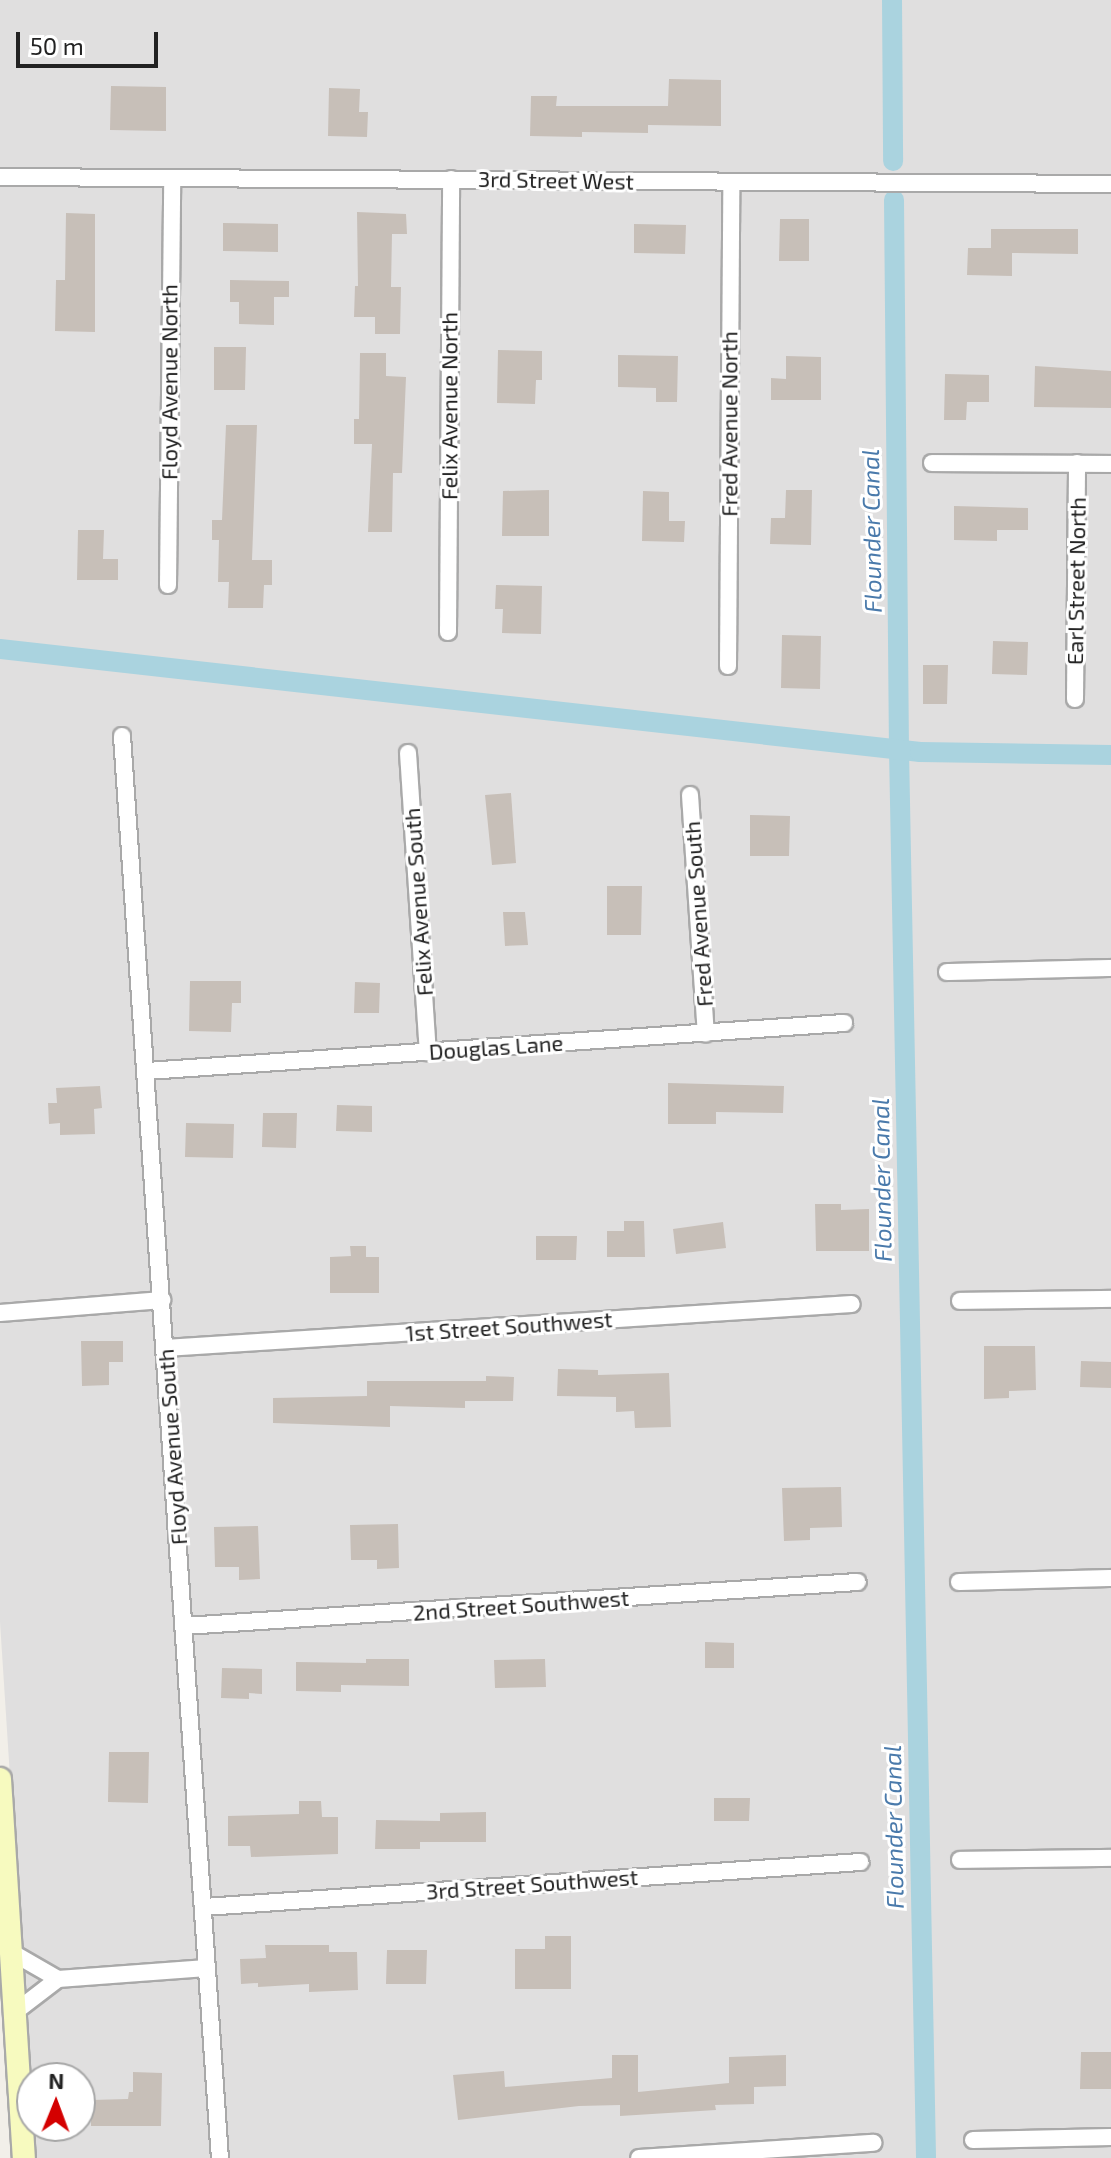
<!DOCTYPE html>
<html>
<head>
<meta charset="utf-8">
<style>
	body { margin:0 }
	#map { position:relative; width:1111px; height:2158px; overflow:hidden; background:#f2efe9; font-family:"Exo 2",sans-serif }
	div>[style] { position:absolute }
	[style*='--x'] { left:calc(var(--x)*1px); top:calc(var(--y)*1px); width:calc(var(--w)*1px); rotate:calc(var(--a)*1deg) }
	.residential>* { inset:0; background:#e0dfdf }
	.canal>* { height:20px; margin:-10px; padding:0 10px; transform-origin:10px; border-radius:10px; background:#aad3df }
	.building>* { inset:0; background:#c7bfb8 }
	.roads { filter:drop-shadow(2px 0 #a9a9a9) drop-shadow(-2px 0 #a9a9a9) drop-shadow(0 2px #a9a9a9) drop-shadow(0 -2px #a9a9a9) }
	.street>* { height:16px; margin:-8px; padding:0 8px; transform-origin:8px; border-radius:8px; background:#fff }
	.secondary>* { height:22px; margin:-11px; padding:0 11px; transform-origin:11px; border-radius:11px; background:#f7fabf }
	span { translate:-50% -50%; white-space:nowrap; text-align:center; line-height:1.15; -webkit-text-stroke:6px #fff; paint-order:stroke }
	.street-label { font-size:22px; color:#222 }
	.water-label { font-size:24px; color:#4a7aab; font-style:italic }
	.north { position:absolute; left:16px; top:2062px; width:80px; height:80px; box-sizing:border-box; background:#fff; border:2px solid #a7a7a7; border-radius:50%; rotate:1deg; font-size:22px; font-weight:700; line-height:32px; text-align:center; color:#222 }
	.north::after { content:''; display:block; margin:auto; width:28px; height:36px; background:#d40000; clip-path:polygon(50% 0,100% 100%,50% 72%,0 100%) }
	.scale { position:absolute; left:16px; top:32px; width:142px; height:36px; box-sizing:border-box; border:4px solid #222; border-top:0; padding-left:10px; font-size:24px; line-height:28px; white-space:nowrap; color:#222; -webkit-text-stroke:6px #fff; paint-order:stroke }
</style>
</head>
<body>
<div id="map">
	<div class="residential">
		<i style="clip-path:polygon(0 0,1111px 0,1111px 2158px,35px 2158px,33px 2126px,80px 2126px,80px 2078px,32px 2078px,32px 2117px,0 1622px)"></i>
	</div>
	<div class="canal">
		<i style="--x:892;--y:0;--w:161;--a:89.6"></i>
		<i style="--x:894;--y:200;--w:550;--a:89.48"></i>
		<i style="--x:899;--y:750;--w:1408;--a:88.9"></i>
		<i style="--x:0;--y:649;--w:926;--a:6.39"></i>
		<i style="--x:920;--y:752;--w:191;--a:0.9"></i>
	</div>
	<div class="building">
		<i style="clip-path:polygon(669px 79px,721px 80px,721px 126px,648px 125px,648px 133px,582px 132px,582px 137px,530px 136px,531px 96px,557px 96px,556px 106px,668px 106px)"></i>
		<i style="clip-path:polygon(111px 86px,166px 87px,166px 131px,110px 130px)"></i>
		<i style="clip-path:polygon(329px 88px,360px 89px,359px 112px,368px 112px,367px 137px,328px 136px)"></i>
		<i style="clip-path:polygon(357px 212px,406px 214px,407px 234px,392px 234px,391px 287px,401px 287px,400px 334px,375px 334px,375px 317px,354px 317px,355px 286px,358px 286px)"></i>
		<i style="clip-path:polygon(66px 213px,95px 214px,95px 332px,55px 331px,56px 280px,65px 280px)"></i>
		<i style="clip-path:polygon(780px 219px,809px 219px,809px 261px,779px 261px)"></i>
		<i style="clip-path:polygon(223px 223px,278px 224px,278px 252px,223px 251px)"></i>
		<i style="clip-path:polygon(634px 224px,686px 225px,685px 254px,634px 253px)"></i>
		<i style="clip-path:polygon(991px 229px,1078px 229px,1078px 254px,1012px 253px,1012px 276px,967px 275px,968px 248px,991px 248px)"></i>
		<i style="clip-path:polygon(230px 280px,289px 281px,289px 297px,274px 297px,274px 325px,239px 324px,239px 302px,230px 302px)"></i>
		<i style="clip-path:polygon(214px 347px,246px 347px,245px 390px,214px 390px)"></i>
		<i style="clip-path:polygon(498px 350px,542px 351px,542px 380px,536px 380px,535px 404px,497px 403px)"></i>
		<i style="clip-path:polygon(360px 353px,386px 353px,386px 376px,406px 377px,402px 473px,393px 473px,392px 532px,368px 532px,372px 444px,354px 444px,354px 419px,359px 419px)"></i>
		<i style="clip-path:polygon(618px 355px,678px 356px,677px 402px,656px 402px,656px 388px,618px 387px)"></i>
		<i style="clip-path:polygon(786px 356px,821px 357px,821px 400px,771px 400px,771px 378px,786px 379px)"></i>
		<i style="clip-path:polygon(1035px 366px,1111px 371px,1111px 408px,1034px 407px)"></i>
		<i style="clip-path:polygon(945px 374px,989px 375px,989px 402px,967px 402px,966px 420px,944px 420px)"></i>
		<i style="clip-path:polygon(226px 425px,257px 425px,252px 560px,272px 560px,272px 585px,264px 585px,263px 608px,228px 608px,229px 582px,218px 582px,219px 540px,212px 540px,212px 520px,222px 520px)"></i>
		<i style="clip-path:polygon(549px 490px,549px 536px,502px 536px,503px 491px)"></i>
		<i style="clip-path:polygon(786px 490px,812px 490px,811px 545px,770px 544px,771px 518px,785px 518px)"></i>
		<i style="clip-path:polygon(643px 491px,669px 492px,669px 521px,685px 521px,684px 542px,642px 541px)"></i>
		<i style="clip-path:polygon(954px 506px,1028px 508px,1028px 530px,997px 530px,997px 541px,954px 540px)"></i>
		<i style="clip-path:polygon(78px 530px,104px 530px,103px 559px,118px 559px,118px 580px,77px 580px)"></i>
		<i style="clip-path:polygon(496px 585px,542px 586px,541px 634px,502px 633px,503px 609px,495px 609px)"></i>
		<i style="clip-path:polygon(782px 635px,821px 636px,820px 689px,781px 688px)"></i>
		<i style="clip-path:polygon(993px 641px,1028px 642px,1027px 675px,992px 674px)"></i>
		<i style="clip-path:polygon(923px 665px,948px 665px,947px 704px,923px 704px)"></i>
		<i style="clip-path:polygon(511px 793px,516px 863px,492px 865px,485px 795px)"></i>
		<i style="clip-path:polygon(750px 815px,790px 816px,789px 856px,750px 856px)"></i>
		<i style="clip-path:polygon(607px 886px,642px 886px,641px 935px,607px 935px)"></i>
		<i style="clip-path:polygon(503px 912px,525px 912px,528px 945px,505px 946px)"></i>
		<i style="clip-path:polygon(190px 981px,241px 981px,241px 1003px,232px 1003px,231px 1032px,189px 1031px)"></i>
		<i style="clip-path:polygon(355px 982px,380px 983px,379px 1013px,354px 1013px)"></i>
		<i style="clip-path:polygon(668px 1083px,784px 1086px,783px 1113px,716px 1112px,716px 1124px,668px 1124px)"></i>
		<i style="clip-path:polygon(100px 1086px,102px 1108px,94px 1109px,95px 1134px,60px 1135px,60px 1123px,49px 1124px,48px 1103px,57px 1103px,56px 1088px)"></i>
		<i style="clip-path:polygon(337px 1105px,372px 1106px,372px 1132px,336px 1131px)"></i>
		<i style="clip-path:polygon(263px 1113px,297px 1113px,296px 1148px,262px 1147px)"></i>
		<i style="clip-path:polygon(186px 1123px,234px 1124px,233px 1158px,185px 1157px)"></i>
		<i style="clip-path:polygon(815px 1204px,841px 1204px,841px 1210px,869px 1209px,869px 1251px,816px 1251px)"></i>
		<i style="clip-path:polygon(624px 1221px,644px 1221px,645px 1257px,607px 1257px,607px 1231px,624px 1231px)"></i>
		<i style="clip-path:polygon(723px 1222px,726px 1248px,676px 1254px,673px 1229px)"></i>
		<i style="clip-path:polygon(536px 1236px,577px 1236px,576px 1260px,536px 1260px)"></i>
		<i style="clip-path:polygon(350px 1246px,366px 1246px,366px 1257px,379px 1257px,379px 1293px,330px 1293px,330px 1257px,351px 1256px)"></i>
		<i style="clip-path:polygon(81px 1341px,123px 1341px,123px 1362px,109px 1362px,109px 1385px,82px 1386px)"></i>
		<i style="clip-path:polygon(984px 1346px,1035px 1346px,1036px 1390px,1009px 1391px,1009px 1398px,984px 1399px)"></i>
		<i style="clip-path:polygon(1081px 1361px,1111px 1362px,1111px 1388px,1080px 1387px)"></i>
		<i style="clip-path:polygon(558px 1369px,598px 1370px,598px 1375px,669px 1373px,671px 1427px,635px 1428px,634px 1411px,616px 1412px,616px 1397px,557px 1396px)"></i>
		<i style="clip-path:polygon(486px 1376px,514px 1377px,513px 1401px,465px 1401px,465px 1408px,390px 1406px,390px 1427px,273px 1423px,273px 1398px,367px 1396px,367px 1381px,486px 1381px)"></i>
		<i style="clip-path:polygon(841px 1487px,842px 1527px,810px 1528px,810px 1540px,784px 1541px,782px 1488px)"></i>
		<i style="clip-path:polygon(398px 1524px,399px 1568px,377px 1569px,377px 1560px,351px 1560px,350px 1525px)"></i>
		<i style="clip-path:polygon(258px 1526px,260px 1579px,239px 1580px,239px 1567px,215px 1567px,214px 1527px)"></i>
		<i style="clip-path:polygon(705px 1642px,734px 1643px,734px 1668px,705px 1668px)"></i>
		<i style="clip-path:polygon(366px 1659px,409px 1659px,409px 1686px,341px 1685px,341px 1692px,296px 1691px,296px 1662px,366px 1663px)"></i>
		<i style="clip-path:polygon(545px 1659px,546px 1687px,495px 1688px,494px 1660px)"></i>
		<i style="clip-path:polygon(222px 1668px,262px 1669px,262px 1694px,249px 1693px,249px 1699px,221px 1698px)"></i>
		<i style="clip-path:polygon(109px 1752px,149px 1752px,148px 1803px,108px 1802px)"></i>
		<i style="clip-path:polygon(714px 1798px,750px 1798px,749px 1821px,714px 1821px)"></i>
		<i style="clip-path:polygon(299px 1801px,321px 1801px,322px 1817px,338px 1817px,338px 1854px,251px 1857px,250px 1846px,228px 1846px,228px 1816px,299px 1814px)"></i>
		<i style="clip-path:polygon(486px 1812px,486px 1842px,420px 1842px,420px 1849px,375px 1849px,376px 1820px,440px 1821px,440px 1813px)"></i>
		<i style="clip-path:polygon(545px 1936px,571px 1936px,571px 1989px,515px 1989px,515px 1949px,545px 1949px)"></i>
		<i style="clip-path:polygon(265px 1945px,329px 1945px,329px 1952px,357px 1952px,358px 1990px,309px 1992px,309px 1984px,258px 1987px,258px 1983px,241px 1984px,240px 1959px,266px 1958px)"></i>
		<i style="clip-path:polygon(387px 1950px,427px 1950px,426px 1984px,386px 1984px)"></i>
		<i style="clip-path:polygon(1081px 2052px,1111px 2052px,1111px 2089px,1080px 2089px)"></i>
		<i style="clip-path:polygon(612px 2055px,638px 2055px,638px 2092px,729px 2083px,729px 2057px,786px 2055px,786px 2086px,754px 2087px,754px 2104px,715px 2105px,716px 2110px,620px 2116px,620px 2105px,579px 2106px,458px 2120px,453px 2075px,504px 2071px,505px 2087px,612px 2078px)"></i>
		<i style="clip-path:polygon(133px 2072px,162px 2073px,161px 2126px,91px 2126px,91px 2100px,128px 2099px,129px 2092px,133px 2092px)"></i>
	</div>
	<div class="roads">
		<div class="street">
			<i style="--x:0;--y:177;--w:1111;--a:0.36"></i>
			<i style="--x:932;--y:463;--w:179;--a:0.3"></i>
			<i style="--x:168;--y:585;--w:407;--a:-89.4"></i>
			<i style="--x:448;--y:632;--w:453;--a:-89.6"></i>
			<i style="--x:728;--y:666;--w:484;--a:-89.6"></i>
			<i style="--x:1075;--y:699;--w:236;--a:-89.5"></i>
			<i style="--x:122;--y:736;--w:1425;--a:86.06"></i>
			<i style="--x:408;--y:753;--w:300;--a:86.2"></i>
			<i style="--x:690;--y:795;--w:239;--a:86.2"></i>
			<i style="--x:947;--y:972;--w:164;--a:-1.4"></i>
			<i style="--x:147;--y:1071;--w:699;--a:-3.94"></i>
			<i style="--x:960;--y:1301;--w:151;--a:-0.8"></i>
			<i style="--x:0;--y:1313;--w:163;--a:-4.6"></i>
			<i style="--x:165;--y:1348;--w:688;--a:-3.66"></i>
			<i style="--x:959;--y:1582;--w:152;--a:-1.5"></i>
			<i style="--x:184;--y:1626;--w:675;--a:-3.74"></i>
			<i style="--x:960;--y:1860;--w:151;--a:-0.8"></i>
			<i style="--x:204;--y:1907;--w:658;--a:-3.92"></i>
			<i style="--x:11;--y:1952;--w:54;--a:29.9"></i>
			<i style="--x:58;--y:1979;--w:149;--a:-4.2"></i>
			<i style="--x:15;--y:2012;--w:54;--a:-37.5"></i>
			<i style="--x:973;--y:2140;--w:138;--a:-1.2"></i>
			<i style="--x:639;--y:2158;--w:235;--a:-3.7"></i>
		</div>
		<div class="secondary">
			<i style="--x:0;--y:1779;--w:380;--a:86.4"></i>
		</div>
	</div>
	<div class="street-label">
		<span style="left:556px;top:180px;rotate:1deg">3rd Street West</span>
		<span style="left:169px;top:382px;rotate:-90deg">Floyd Avenue North</span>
		<span style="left:449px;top:406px;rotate:-90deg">Felix Avenue North</span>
		<span style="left:729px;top:424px;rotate:-90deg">Fred Avenue North</span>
		<span style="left:1076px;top:581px;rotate:-89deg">Earl Street North</span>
		<span style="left:418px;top:902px;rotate:-94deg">Felix Avenue South</span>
		<span style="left:698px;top:914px;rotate:-94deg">Fred Avenue South</span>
		<span style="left:496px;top:1047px;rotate:-4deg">Douglas Lane</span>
		<span style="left:509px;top:1326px;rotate:-4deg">1st Street Southwest</span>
		<span style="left:172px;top:1447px;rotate:-94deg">Floyd Avenue South</span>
		<span style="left:521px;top:1605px;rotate:-4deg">2nd Street Southwest</span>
		<span style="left:532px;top:1884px;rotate:-4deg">3rd Street Southwest</span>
	</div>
	<div class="water-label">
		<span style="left:871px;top:531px;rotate:-91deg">Flounder Canal</span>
		<span style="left:881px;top:1180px;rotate:-91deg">Flounder Canal</span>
		<span style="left:893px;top:1827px;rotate:-91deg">Flounder Canal</span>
	</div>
	<div class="north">N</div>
	<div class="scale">50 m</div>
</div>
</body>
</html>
